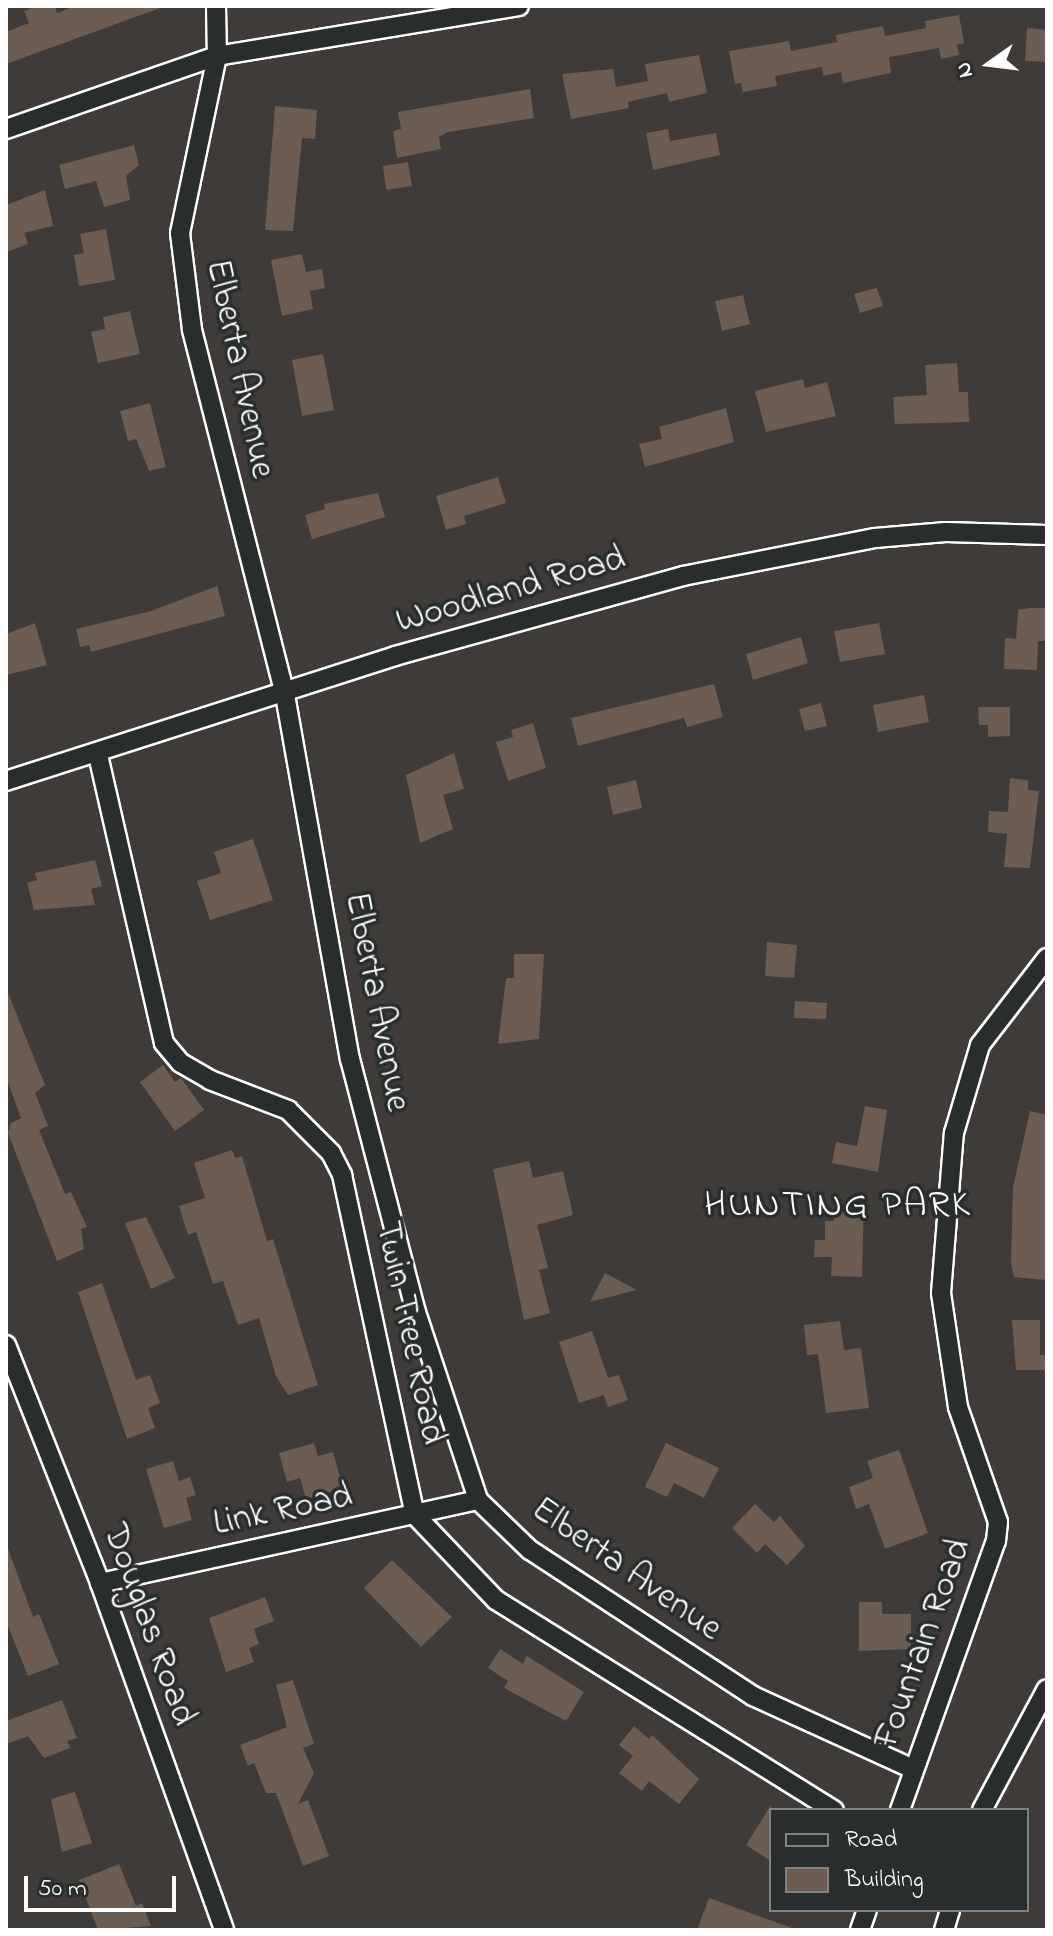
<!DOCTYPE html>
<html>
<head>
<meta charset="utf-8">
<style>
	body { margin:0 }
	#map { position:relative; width:1053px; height:1936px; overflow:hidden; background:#3e3b39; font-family:"Indie Flower",sans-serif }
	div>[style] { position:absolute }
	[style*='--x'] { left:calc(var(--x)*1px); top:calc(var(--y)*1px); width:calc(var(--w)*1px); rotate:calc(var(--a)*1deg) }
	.building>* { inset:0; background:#6b5d52 }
	.roads { filter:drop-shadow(2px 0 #fff) drop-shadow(-2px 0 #fff) drop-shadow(0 2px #fff) drop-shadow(0 -2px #fff) }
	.street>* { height:18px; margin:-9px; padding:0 9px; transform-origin:9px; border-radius:9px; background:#2a2d2e }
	span { translate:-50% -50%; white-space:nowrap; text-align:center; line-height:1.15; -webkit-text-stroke:7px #2a2d2e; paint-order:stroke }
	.street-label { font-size:36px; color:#fff }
	.neighbourhood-label { font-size:38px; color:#fff; letter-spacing:2px }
	.frame { position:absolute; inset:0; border:8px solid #fff; pointer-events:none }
	.legend { position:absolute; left:769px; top:1808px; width:260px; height:104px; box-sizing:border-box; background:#2a2d2e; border:2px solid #7f8182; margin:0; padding:10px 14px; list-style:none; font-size:24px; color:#fff }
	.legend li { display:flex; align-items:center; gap:16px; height:40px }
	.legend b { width:40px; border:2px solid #7f8182 }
	.north { position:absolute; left:949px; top:24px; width:80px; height:80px; -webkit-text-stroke:6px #2a2d2e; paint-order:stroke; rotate:256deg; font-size:22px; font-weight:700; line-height:32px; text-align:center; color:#fff }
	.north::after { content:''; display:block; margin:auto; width:28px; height:36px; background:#fff; clip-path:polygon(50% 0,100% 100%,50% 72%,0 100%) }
	.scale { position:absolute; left:24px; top:1876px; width:152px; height:36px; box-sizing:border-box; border:4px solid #fff; border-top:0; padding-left:10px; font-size:24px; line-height:28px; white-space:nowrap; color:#fff; -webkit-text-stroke:6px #2a2d2e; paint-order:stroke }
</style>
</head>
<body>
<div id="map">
	<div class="building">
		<i style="clip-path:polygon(38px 6px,55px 6px,57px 13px,76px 6px,160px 8px,6px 64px,6px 32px,29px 23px,24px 11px)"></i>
		<i style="clip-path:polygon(959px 15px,964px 43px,957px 45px,959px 55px,941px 59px,939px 48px,889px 57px,891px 73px,843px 83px,841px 72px,823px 76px,822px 67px,775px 76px,777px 86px,743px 92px,741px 83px,735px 84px,729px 51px,789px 41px,791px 51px,837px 42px,836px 35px,883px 26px,885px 36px,926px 28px,925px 21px)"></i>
		<i style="clip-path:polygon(1027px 28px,1047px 30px,1047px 62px,1025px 61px)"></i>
		<i style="clip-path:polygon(699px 55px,707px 93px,669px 102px,667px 93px,628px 102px,629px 108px,571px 119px,562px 74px,613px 69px,616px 87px,648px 81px,645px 64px)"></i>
		<i style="clip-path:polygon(530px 89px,534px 118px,448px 132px,439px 137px,441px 149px,397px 158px,393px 131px,401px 129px,398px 112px)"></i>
		<i style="clip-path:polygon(275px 106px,317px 110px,315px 139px,302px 138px,293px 231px,265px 230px)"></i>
		<i style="clip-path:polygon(668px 129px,670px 141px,716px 133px,720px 155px,653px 170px,646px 133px)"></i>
		<i style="clip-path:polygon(134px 145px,139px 165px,126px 176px,130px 200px,104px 207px,96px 181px,65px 189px,59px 165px)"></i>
		<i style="clip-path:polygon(408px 162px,412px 186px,386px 190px,383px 166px)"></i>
		<i style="clip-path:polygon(45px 190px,53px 226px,24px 233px,28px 244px,6px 252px,6px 205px)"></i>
		<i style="clip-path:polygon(106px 229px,115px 280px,79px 286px,74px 255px,84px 253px,80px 234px)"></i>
		<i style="clip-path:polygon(302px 254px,306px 272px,322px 269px,325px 288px,310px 291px,313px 309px,282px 316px,271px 260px)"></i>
		<i style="clip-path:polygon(877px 288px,883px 306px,860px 313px,854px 294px)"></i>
		<i style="clip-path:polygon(743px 295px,750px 324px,722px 331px,715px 301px)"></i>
		<i style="clip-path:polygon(130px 311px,140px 354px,98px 363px,91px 332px,105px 329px,103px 317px)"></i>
		<i style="clip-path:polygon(323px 354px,334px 410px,302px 416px,292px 360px)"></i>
		<i style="clip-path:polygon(957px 363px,959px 392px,968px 392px,969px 422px,895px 424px,893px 397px,927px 395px,925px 365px)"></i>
		<i style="clip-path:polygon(803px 379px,805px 388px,827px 382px,836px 416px,766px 432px,755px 391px)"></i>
		<i style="clip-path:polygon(150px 403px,166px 467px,149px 471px,136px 439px,128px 441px,120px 411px)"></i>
		<i style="clip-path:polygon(726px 408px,734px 442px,645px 467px,639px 444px,662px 439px,659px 427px)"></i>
		<i style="clip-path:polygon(498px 477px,506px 503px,464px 516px,466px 524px,446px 530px,436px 496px)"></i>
		<i style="clip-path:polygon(378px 493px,385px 517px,312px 539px,305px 515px,325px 509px,324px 504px)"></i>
		<i style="clip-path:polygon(217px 586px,225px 616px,91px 652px,89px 645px,80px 647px,76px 629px,151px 611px)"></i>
		<i style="clip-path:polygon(1030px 608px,1047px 608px,1047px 641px,1038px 641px,1037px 670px,1004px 669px,1005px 638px,1016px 639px,1018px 610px)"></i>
		<i style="clip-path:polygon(35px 623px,47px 665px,6px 675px,6px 634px)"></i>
		<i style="clip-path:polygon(879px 623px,885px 654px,840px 662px,834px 631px)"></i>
		<i style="clip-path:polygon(801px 637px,808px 663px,753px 680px,746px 654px)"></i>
		<i style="clip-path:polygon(714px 684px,723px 717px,687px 727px,684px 718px,578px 746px,571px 718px)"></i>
		<i style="clip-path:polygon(924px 695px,929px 722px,878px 732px,873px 705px)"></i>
		<i style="clip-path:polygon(821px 703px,827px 726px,805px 731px,799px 709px)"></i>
		<i style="clip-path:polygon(978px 707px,1010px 707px,1010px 736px,988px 737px,988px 725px,979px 725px)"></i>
		<i style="clip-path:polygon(533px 723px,546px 768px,508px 781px,496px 742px,513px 737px,511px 730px)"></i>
		<i style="clip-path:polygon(454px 753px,464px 789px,443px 795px,453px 829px,420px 843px,406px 775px)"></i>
		<i style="clip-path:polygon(1010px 778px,1028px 780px,1028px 790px,1039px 791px,1030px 868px,1004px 867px,1007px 834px,988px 832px,989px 811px,1008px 812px)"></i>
		<i style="clip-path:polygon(636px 780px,642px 808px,613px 815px,607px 787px)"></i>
		<i style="clip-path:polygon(253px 839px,273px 900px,210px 920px,197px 881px,221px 873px,214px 852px)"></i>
		<i style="clip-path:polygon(95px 860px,102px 886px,91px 889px,95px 905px,34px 910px,27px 883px,37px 880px,35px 873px)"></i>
		<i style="clip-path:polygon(767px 942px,797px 945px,794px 978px,765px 976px)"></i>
		<i style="clip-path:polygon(514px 954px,544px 954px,539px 1039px,498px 1044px,506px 978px,514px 978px)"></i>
		<i style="clip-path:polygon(6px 988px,45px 1085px,35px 1093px,48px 1126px,39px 1130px,65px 1194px,71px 1192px,87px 1227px,81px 1229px,84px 1249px,57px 1261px,8px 1133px,11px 1123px,21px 1118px,6px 1077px)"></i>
		<i style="clip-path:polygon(795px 1001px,827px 1003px,826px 1019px,794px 1018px)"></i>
		<i style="clip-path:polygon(163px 1065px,175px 1082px,181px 1078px,204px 1110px,175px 1131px,140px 1082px)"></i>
		<i style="clip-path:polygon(865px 1106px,887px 1110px,878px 1172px,832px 1163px,836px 1142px,857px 1146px)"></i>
		<i style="clip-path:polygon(1030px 1111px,1047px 1115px,1046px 1280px,1014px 1277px,1011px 1264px,1013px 1187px)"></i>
		<i style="clip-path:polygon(232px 1150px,235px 1158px,242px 1156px,267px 1241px,273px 1239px,318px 1385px,288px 1395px,276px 1376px,259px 1318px,238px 1325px,223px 1281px,213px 1284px,196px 1232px,188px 1235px,179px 1206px,205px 1198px,194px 1163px)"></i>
		<i style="clip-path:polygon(529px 1161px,533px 1178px,563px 1171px,573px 1215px,537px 1225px,548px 1268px,539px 1270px,550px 1313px,524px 1320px,493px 1169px)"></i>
		<i style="clip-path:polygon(835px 1202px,864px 1203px,862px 1277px,831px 1276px,832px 1257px,814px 1257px,815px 1240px,825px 1240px,825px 1221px,834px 1221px)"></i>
		<i style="clip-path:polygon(146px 1217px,175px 1278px,151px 1289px,125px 1223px)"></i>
		<i style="clip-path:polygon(605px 1273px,637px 1290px,590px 1302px)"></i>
		<i style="clip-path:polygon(102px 1283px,136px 1380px,150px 1375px,160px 1403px,148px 1408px,155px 1428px,127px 1439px,78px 1292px)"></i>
		<i style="clip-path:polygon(1012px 1320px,1040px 1320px,1040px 1355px,1047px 1355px,1047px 1370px,1016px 1370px)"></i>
		<i style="clip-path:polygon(840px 1321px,844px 1350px,861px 1348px,869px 1408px,826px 1413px,818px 1354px,807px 1355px,804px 1325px)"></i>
		<i style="clip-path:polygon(592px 1331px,608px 1378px,619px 1375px,628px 1400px,608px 1407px,604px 1395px,579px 1403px,559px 1342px)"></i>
		<i style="clip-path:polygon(314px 1443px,318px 1456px,333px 1452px,343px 1488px,306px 1499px,300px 1478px,287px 1482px,279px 1453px)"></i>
		<i style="clip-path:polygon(666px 1443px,719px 1468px,704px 1498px,674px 1483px,667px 1497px,645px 1487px)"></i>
		<i style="clip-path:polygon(899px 1450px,928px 1533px,885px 1549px,869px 1504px,856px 1509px,849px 1487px,873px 1478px,867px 1461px)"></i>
		<i style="clip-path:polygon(173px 1461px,179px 1481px,190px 1477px,196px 1495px,186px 1498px,192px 1520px,164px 1528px,146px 1469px)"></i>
		<i style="clip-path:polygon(755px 1504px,774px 1522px,780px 1516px,805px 1546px,787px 1565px,765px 1544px,757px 1553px,732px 1528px)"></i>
		<i style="clip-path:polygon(6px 1543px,33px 1617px,39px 1614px,59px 1664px,28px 1676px,6px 1621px)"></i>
		<i style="clip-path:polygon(392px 1560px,452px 1617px,421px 1647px,364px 1588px)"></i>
		<i style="clip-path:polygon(265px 1597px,274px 1621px,254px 1629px,259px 1644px,249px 1648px,254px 1662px,226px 1672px,209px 1618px)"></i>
		<i style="clip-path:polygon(859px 1602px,882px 1602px,882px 1614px,911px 1614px,911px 1649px,859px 1651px)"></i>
		<i style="clip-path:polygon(500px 1649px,523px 1664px,527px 1656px,584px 1692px,566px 1721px,504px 1688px,508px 1681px,488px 1668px)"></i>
		<i style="clip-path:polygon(293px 1680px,314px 1744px,303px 1748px,314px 1773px,298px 1804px,308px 1800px,329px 1856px,303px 1866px,276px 1793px,266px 1793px,254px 1763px,248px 1766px,240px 1745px,287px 1727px,276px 1685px)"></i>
		<i style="clip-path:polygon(62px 1700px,77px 1738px,67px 1741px,70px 1748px,44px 1758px,28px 1736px,6px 1744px,6px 1721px)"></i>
		<i style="clip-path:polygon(634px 1726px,649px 1739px,652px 1735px,699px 1779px,679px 1804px,649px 1781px,642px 1791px,619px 1773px,633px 1756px,619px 1745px)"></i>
		<i style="clip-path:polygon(75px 1792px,92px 1843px,62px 1852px,51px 1799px)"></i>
		<i style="clip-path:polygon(771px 1805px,771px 1861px,746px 1845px)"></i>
		<i style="clip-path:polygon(119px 1864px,136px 1906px,142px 1903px,151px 1926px,98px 1930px,79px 1880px)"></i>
		<i style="clip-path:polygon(709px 1898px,792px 1928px,792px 1930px,697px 1930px)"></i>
	</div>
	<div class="roads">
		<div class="street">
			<i style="--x:216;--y:6;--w:50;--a:88.9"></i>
			<i style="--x:217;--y:56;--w:181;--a:101.8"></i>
			<i style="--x:180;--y:233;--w:98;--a:82.9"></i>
			<i style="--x:192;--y:330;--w:377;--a:75.7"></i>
			<i style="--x:285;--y:695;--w:370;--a:79.9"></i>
			<i style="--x:350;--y:1059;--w:261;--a:75.4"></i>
			<i style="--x:416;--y:1312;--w:198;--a:71.7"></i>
			<i style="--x:478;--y:1500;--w:72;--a:43.9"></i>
			<i style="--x:530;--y:1550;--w:267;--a:33.2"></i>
			<i style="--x:753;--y:1696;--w:176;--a:24.5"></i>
			<i style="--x:6;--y:129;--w:223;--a:-19.1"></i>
			<i style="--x:217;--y:56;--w:306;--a:-9.4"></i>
			<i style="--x:98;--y:755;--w:295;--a:77.1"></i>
			<i style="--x:164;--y:1043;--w:26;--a:50"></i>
			<i style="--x:181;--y:1063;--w:34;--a:30"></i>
			<i style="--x:210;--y:1080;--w:84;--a:21"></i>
			<i style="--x:288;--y:1110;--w:61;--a:45"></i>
			<i style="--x:331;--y:1153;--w:25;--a:63"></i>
			<i style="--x:342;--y:1175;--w:348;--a:77.9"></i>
			<i style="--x:415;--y:1515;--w:117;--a:46.4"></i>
			<i style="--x:496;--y:1600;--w:398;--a:31.9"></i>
			<i style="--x:6;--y:781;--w:409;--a:-17.8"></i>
			<i style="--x:395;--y:656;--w:299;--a:-15.5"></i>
			<i style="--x:683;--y:576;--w:196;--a:-11.2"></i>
			<i style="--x:875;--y:538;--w:71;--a:-4.8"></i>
			<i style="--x:946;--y:532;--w:101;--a:1.7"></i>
			<i style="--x:6;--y:1345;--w:256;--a:68.4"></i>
			<i style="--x:100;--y:1583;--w:368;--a:70.3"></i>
			<i style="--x:100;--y:1583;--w:387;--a:-12.4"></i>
			<i style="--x:900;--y:1810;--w:286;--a:-70.4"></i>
			<i style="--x:996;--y:1541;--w:19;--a:-84"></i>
			<i style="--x:998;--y:1522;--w:122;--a:-109.2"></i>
			<i style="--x:958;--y:1407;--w:115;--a:-98.5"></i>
			<i style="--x:941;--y:1293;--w:161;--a:-85.4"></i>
			<i style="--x:954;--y:1133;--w:92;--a:-73.5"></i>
			<i style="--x:980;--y:1045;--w:110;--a:-52.4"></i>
			<i style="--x:982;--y:1810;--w:137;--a:-61.8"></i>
			<i style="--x:860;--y:1930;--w:21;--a:-71"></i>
			<i style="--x:944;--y:1930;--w:21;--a:-73"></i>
		</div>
	</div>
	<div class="street-label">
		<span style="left:239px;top:369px;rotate:78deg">Elberta Avenue</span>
		<span style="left:511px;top:591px;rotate:-16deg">Woodland Road</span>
		<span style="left:376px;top:1002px;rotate:79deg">Elberta Avenue</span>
		<span style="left:409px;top:1333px;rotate:78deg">Twin Tree Road</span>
		<span style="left:283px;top:1511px;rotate:-12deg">Link Road</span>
		<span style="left:626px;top:1570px;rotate:35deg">Elberta Avenue</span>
		<span style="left:148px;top:1625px;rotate:70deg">Douglas Road</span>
		<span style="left:924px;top:1644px;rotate:-70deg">Fountain Road</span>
	</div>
	<div class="neighbourhood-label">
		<span style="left:838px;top:1207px">HUNTING PARK</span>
	</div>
	<div class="frame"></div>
	<ul class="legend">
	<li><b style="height:10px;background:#2a2d2e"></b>Road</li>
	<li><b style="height:22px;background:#6b5d52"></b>Building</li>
	</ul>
	<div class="north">N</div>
	<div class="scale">50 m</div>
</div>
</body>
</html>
